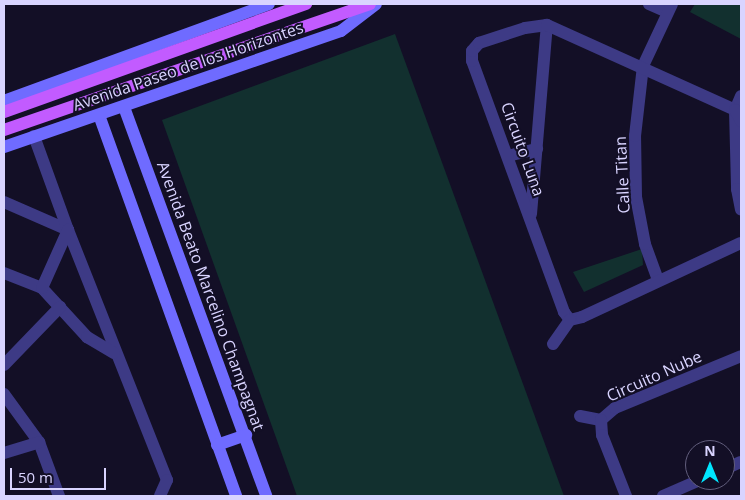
<!DOCTYPE html>
<html>
<head>
<meta charset="utf-8">
<style>
	body { margin:0 }
	#map { position:relative; width:745px; height:500px; overflow:hidden; background:#130f26; font-family:"Open Sans",sans-serif }
	div>[style] { position:absolute }
	[style*='--x'] { left:calc(var(--x)*1px); top:calc(var(--y)*1px); width:calc(var(--w)*1px); rotate:calc(var(--a)*1deg) }
	.green>* { inset:0; background:#12302f }
	.street>* { height:12px; margin:-6px; padding:0 6px; transform-origin:6px; border-radius:6px; background:#3d3a85 }
	.secondary>* { height:12px; margin:-6px; padding:0 6px; transform-origin:6px; border-radius:6px; background:#6f6bff }
	.primary>* { height:12px; margin:-6px; padding:0 6px; transform-origin:6px; border-radius:6px; background:#c25bff }
	span { translate:-50% -50%; white-space:nowrap; text-align:center; line-height:1.15; -webkit-text-stroke:4px #130f26; paint-order:stroke }
	.street-label { font-size:16px; color:#d9d4ff }
	.frame { position:absolute; inset:0; border:5px solid #d9d4ff; pointer-events:none }
	.north { position:absolute; left:685px; top:440px; width:50px; height:50px; box-sizing:border-box; background:#130f26; border:1px solid #625e7d; border-radius:50%; rotate:0deg; font-size:14px; font-weight:700; line-height:20px; text-align:center; color:#d9d4ff }
	.north::after { content:''; display:block; margin:auto; width:18px; height:22px; background:#00e5ff; clip-path:polygon(50% 0,100% 100%,50% 72%,0 100%) }
	.scale { position:absolute; left:10px; top:468px; width:96px; height:22px; box-sizing:border-box; border:2px solid #d9d4ff; border-top:0; padding-left:6px; font-size:15px; line-height:18px; white-space:nowrap; color:#d9d4ff; -webkit-text-stroke:4px #130f26; paint-order:stroke }
</style>
</head>
<body>
<div id="map">
	<div class="green">
		<i style="clip-path:polygon(695px 4px,741px 4px,741px 39px,690px 12px)"></i>
		<i style="clip-path:polygon(395px 34px,564px 496px,297px 496px,162px 120px)"></i>
		<i style="clip-path:polygon(642px 249px,643px 265px,584px 292px,573px 272px)"></i>
	</div>
	<div class="street">
		<i style="--x:649;--y:4;--w:20;--a:24"></i>
		<i style="--x:741;--y:96;--w:15;--a:113"></i>
		<i style="--x:735;--y:110;--w:79;--a:88.5"></i>
		<i style="--x:737;--y:189;--w:21;--a:79"></i>
		<i style="--x:508;--y:156;--w:30;--a:-14"></i>
		<i style="--x:4;--y:202;--w:70;--a:23.6"></i>
		<i style="--x:68;--y:230;--w:100;--a:-109.9"></i>
		<i style="--x:531;--y:214;--w:190;--a:-85.2"></i>
		<i style="--x:68;--y:230;--w:269;--a:68.4"></i>
		<i style="--x:167;--y:480;--w:17;--a:114"></i>
		<i style="--x:4;--y:273;--w:41;--a:21.5"></i>
		<i style="--x:42;--y:288;--w:67;--a:47.4"></i>
		<i style="--x:87;--y:337;--w:31;--a:31"></i>
		<i style="--x:658;--y:280;--w:38;--a:-110"></i>
		<i style="--x:645;--y:244;--w:48;--a:-100.8"></i>
		<i style="--x:636;--y:197;--w:61;--a:-90.9"></i>
		<i style="--x:635;--y:136;--w:70;--a:-83.5"></i>
		<i style="--x:643;--y:66;--w:68;--a:-64.9"></i>
		<i style="--x:42;--y:288;--w:64;--a:-65.9"></i>
		<i style="--x:570;--y:320;--w:10;--a:-127"></i>
		<i style="--x:564;--y:312;--w:267;--a:-110.1"></i>
		<i style="--x:472;--y:61;--w:10;--a:-90"></i>
		<i style="--x:472;--y:51;--w:11;--a:-49"></i>
		<i style="--x:479;--y:43;--w:48;--a:-18.1"></i>
		<i style="--x:525;--y:28;--w:22;--a:-8"></i>
		<i style="--x:547;--y:25;--w:206;--a:24.3"></i>
		<i style="--x:735;--y:110;--w:13;--a:61"></i>
		<i style="--x:570;--y:320;--w:12;--a:-14"></i>
		<i style="--x:582;--y:317;--w:175;--a:-25"></i>
		<i style="--x:553;--y:344;--w:29;--a:-55"></i>
		<i style="--x:4;--y:365;--w:81;--a:-46"></i>
		<i style="--x:4;--y:394;--w:59;--a:53.9"></i>
		<i style="--x:39;--y:442;--w:58;--a:69.7"></i>
		<i style="--x:580;--y:416;--w:21;--a:11"></i>
		<i style="--x:601;--y:420;--w:18;--a:-41"></i>
		<i style="--x:615;--y:408;--w:136;--a:-22.4"></i>
		<i style="--x:601;--y:420;--w:15;--a:86"></i>
		<i style="--x:602;--y:435;--w:66;--a:68.5"></i>
		<i style="--x:4;--y:453;--w:37;--a:-17"></i>
		<i style="--x:725;--y:469;--w:17;--a:-24"></i>
		<i style="--x:663;--y:496;--w:40;--a:-23.4"></i>
	</div>
	<div class="secondary">
		<i style="--x:4;--y:101;--w:282;--a:-20.1"></i>
		<i style="--x:124;--y:107;--w:414;--a:69.9"></i>
		<i style="--x:99;--y:115;--w:405;--a:70.2"></i>
		<i style="--x:4;--y:147;--w:356;--a:-19"></i>
		<i style="--x:341;--y:31;--w:44;--a:-37.6"></i>
		<i style="--x:217;--y:445;--w:31;--a:-19"></i>
	</div>
	<div class="primary">
		<i style="--x:4;--y:112;--w:321;--a:-19.7"></i>
		<i style="--x:4;--y:130;--w:387;--a:-19"></i>
	</div>
	<div class="street-label">
		<span style="left:188px;top:66px;rotate:-19deg">Avenida Paseo de los Horizontes</span>
		<span style="left:523px;top:149px;rotate:70deg">Circuito Luna</span>
		<span style="left:622px;top:175px;rotate:-93deg">Calle Titan</span>
		<span style="left:211px;top:296px;rotate:70deg">Avenida Beato Marcelino Champagnat</span>
		<span style="left:654px;top:376px;rotate:-24deg">Circuito Nube</span>
	</div>
	<div class="frame"></div>
	<div class="north">N</div>
	<div class="scale">50 m</div>
</div>
</body>
</html>
